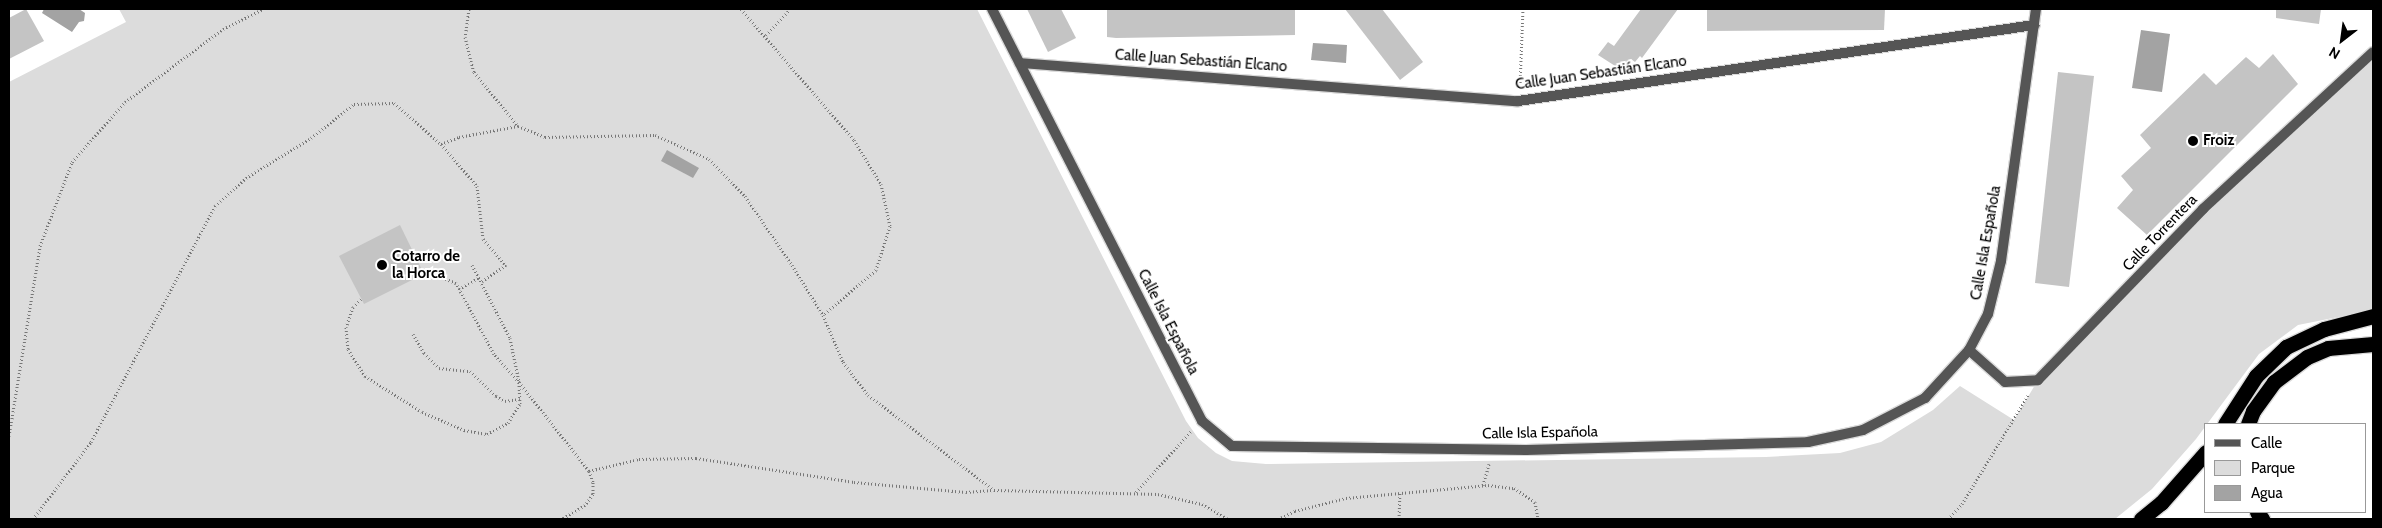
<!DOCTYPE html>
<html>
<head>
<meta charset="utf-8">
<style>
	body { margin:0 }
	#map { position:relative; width:2382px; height:528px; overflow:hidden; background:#fff; font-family:Cabin,sans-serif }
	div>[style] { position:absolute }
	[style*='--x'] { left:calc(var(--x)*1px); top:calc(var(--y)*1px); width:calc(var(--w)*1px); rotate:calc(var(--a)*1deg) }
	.green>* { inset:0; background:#dcdcdc }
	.water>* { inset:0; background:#a3a3a3 }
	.building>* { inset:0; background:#c4c4c4 }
	.path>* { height:3px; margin-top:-1.5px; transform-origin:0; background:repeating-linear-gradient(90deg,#777 0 1px,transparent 0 3.5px) }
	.roads { filter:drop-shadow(1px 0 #dbdbdb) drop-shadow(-1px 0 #dbdbdb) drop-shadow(0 1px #dbdbdb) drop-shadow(0 -1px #dbdbdb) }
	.street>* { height:10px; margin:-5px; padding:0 5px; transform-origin:5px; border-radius:5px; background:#555 }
	.highway>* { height:15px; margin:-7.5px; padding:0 7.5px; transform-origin:7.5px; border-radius:7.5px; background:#000 }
	.dots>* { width:14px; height:14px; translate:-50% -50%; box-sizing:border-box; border:2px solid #fff; border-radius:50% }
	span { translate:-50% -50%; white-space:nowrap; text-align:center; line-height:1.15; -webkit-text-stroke:4px #fff; paint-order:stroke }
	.street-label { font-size:15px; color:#000 }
	.poi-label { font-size:15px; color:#000; font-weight:700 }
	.left { translate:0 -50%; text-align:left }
	.frame { position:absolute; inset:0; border:10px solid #000; pointer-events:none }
	.legend { position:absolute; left:2204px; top:423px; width:162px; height:90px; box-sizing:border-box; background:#fff; border:1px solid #999; margin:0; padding:6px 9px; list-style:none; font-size:15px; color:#000 }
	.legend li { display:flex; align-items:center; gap:10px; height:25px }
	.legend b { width:25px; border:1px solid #999 }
	.north { position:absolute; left:2317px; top:15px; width:50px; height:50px; -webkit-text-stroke:4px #fff; paint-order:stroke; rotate:210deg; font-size:14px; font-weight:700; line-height:20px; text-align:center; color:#000 }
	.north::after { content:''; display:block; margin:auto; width:18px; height:22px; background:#000; clip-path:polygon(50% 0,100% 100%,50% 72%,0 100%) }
</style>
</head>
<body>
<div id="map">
	<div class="green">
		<i style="clip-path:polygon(119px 9px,977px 9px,1186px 421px,1198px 438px,1216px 453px,1232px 461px,1266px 464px,1766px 457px,1840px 453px,1881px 442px,1933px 410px,1960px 386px,2014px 420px,2038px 380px,2124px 283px,2373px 52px,2373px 310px,2298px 325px,2259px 354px,2196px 439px,2152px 489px,2115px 519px,9px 519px,9px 82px,126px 22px)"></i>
	</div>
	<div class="water">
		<i style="clip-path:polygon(44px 9px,79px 9px,85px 13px,84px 21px,79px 22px,72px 32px,42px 13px)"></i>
		<i style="clip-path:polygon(2141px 30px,2170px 34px,2162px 92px,2132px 88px)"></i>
		<i style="clip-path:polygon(1313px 43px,1347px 45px,1346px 63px,1311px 60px)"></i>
		<i style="clip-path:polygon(667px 150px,699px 168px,693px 178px,661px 161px)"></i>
	</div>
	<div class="building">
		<i style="clip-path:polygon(26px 9px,44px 41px,9px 59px,9px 18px)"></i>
		<i style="clip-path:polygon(1027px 9px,1061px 9px,1076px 38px,1048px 52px)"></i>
		<i style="clip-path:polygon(1107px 9px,1295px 9px,1295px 35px,1116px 38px,1107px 37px)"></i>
		<i style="clip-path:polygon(1345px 9px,1382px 9px,1423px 62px,1400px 80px)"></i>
		<i style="clip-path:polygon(1641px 9px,1678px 9px,1642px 58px,1640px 56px,1635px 62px,1631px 59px,1623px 71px,1598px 55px,1608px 42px,1614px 46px)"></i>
		<i style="clip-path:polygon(1707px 9px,1885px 9px,1884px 30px,1707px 31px)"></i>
		<i style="clip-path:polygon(2276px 9px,2321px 9px,2319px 24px,2276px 18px)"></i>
		<i style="clip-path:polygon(2273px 54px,2298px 84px,2147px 235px,2117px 208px,2133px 190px,2121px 176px,2151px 148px,2140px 135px,2204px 73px,2216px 85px,2246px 57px,2259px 68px)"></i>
		<i style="clip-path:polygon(2058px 72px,2094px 76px,2069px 287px,2035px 283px)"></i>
		<i style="clip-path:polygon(400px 225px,424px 274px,364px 304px,339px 256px)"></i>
	</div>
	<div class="path">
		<i style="--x:469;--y:9;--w:28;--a:98"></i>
		<i style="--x:465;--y:37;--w:36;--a:76"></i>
		<i style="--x:474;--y:72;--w:70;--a:50.8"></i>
		<i style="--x:518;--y:126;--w:29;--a:22"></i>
		<i style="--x:545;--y:137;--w:110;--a:-1"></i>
		<i style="--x:655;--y:135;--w:59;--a:24"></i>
		<i style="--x:709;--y:159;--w:52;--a:45.8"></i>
		<i style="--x:745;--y:196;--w:83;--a:55.7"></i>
		<i style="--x:792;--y:265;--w:59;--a:58.2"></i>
		<i style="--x:823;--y:315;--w:51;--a:66.9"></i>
		<i style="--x:843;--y:362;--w:41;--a:52.9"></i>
		<i style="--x:868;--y:395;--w:158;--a:37"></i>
		<i style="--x:994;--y:490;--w:164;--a:1.4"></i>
		<i style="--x:1158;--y:494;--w:45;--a:12.8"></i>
		<i style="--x:1202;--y:504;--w:30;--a:30"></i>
		<i style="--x:741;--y:9;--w:173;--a:49.2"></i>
		<i style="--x:854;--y:140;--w:52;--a:58.5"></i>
		<i style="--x:881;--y:184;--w:43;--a:77.9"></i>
		<i style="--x:890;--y:226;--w:46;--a:107.7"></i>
		<i style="--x:876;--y:270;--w:70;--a:139.7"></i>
		<i style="--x:766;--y:35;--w:35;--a:-47"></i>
		<i style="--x:1520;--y:86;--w:77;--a:-87.8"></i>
		<i style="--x:441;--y:144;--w:19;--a:-21"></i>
		<i style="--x:459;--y:137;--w:60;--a:-10.6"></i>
		<i style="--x:472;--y:265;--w:82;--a:62.5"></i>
		<i style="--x:510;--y:338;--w:45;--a:78.4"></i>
		<i style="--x:519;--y:382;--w:113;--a:51.8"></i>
		<i style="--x:589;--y:471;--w:12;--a:70"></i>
		<i style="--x:593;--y:482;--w:12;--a:90"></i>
		<i style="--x:593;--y:494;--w:14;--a:126"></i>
		<i style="--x:585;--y:505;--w:27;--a:149"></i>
		<i style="--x:459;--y:289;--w:24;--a:-30"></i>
		<i style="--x:361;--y:299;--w:11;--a:135"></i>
		<i style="--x:353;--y:307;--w:21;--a:109"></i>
		<i style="--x:346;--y:327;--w:22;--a:85"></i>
		<i style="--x:348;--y:349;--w:32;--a:58"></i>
		<i style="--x:365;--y:376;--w:67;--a:32.3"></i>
		<i style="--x:422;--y:412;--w:46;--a:23.2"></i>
		<i style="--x:464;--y:430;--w:23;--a:10"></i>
		<i style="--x:487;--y:434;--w:24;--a:-28"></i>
		<i style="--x:508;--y:423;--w:22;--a:-58"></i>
		<i style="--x:520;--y:404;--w:22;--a:-93"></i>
		<i style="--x:519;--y:382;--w:38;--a:-132"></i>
		<i style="--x:494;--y:354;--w:81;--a:-118.2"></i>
		<i style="--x:456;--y:283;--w:23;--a:-157"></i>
		<i style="--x:435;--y:274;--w:11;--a:180"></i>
		<i style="--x:413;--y:334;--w:22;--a:60"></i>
		<i style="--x:424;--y:353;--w:21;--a:45"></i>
		<i style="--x:439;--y:368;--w:31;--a:6"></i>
		<i style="--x:470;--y:371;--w:36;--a:44"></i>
		<i style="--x:496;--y:396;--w:10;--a:29"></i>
		<i style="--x:505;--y:401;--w:15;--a:-8"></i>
		<i style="--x:9;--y:436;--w:193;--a:-80.7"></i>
		<i style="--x:40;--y:246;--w:90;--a:-69.1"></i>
		<i style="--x:72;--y:162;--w:80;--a:-48.5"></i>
		<i style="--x:125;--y:102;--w:122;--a:-36.7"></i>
		<i style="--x:223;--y:29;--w:45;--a:-26.6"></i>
		<i style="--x:589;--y:471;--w:51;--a:-13.5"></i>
		<i style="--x:639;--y:459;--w:57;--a:-1"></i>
		<i style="--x:696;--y:458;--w:160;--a:8.6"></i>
		<i style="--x:854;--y:482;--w:112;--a:5.1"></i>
		<i style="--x:966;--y:492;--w:27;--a:-4"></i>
		<i style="--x:1483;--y:485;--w:22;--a:-74"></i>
		<i style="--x:1136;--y:492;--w:84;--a:-47.9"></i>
		<i style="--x:33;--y:519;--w:96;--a:-53"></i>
		<i style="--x:91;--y:442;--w:267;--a:-62.3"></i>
		<i style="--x:215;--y:206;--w:42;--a:-42.1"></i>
		<i style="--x:246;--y:178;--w:76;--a:-31.6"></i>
		<i style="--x:311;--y:138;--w:55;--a:-38.3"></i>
		<i style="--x:354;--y:104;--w:40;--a:-1.4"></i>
		<i style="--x:394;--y:103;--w:62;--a:41.1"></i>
		<i style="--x:441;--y:144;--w:55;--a:49.4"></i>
		<i style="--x:477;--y:186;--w:53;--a:83.5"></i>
		<i style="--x:483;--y:239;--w:35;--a:49"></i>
		<i style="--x:506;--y:265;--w:29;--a:146"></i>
		<i style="--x:1278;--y:519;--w:19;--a:-25"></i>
		<i style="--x:1295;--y:511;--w:53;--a:-14.3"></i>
		<i style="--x:1346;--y:498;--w:143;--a:-5.2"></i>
		<i style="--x:1488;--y:485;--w:26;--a:7"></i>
		<i style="--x:1514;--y:488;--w:25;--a:34"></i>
		<i style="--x:1535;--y:502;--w:17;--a:80"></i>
		<i style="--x:1399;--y:519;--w:27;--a:-88"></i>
		<i style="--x:1948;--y:519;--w:21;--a:-47"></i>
		<i style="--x:1962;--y:504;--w:129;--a:-58.7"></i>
	</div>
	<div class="roads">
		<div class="street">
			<i style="--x:992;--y:9;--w:462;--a:63"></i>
			<i style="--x:1202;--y:421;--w:39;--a:40"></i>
			<i style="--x:1232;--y:446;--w:294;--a:0.8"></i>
			<i style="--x:1526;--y:450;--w:282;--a:-1.6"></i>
			<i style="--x:1808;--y:442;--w:56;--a:-12.3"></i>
			<i style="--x:1863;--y:430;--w:70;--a:-27.3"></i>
			<i style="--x:1925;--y:398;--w:65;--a:-47.5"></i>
			<i style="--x:1969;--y:350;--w:41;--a:-62.2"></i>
			<i style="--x:1988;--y:314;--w:55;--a:-76.2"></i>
			<i style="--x:2001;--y:261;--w:254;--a:-82.1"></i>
			<i style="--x:1020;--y:63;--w:499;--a:4.4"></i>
			<i style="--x:1518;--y:101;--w:522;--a:-8.38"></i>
			<i style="--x:1969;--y:350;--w:48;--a:41.6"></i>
			<i style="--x:2005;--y:382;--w:33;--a:-3"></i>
			<i style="--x:2038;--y:380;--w:238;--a:-46"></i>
			<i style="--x:2203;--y:209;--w:231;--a:-42.7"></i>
		</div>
		<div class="highway">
			<i style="--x:2225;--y:424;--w:57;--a:-57.1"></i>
			<i style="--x:2256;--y:376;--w:42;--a:-44"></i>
			<i style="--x:2286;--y:347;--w:42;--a:-25.3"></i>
			<i style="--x:2324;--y:329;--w:51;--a:-14.9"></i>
			<i style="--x:2248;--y:424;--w:14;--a:-69"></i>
			<i style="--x:2253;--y:411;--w:36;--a:-54"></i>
			<i style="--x:2274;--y:382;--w:41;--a:-37.1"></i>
			<i style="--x:2307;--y:357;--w:23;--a:-23"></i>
			<i style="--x:2328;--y:348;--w:45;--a:-5.1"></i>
			<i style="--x:2257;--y:512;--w:9;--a:54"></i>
			<i style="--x:2141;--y:519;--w:26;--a:-39"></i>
			<i style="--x:2161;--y:503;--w:68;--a:-48.6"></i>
		</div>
	</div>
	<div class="dots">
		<i style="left:2193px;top:141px;background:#000"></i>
		<i style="left:382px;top:265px;background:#000"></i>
	</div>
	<div class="street-label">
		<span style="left:1201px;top:61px;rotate:4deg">Calle Juan Sebastián Elcano</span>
		<span style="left:1601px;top:73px;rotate:-8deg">Calle Juan Sebastián Elcano</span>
		<span style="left:2160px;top:233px;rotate:-46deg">Calle Torrentera</span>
		<span style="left:1986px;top:243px;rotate:-80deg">Calle Isla Española</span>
		<span style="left:1168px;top:322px;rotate:63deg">Calle Isla Española</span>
		<span style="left:1540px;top:433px;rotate:-1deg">Calle Isla Española</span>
	</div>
	<div class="poi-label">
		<span class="left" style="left:2203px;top:141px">Froiz</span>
		<span class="left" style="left:392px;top:265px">Cotarro de<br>la Horca</span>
	</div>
	<div class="frame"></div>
	<ul class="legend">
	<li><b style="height:6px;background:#555"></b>Calle</li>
	<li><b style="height:14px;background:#dcdcdc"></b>Parque</li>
	<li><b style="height:14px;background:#a3a3a3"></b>Agua</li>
	</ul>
	<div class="north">N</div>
</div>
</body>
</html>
